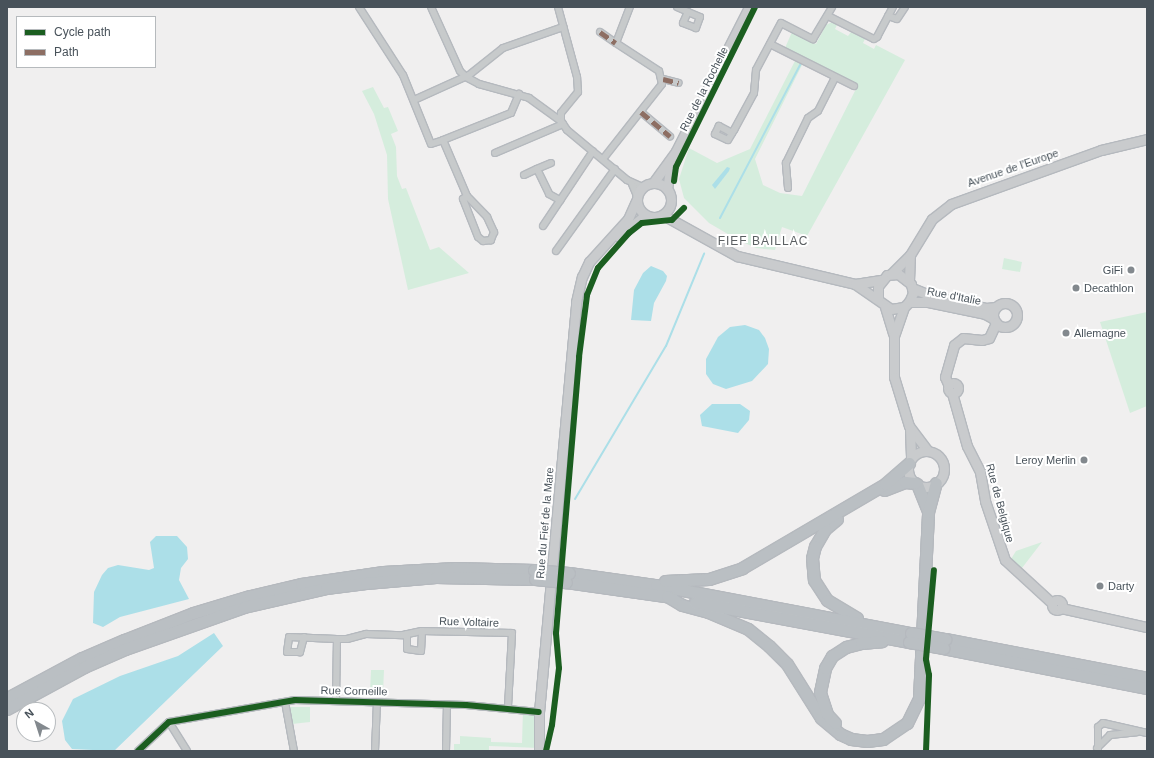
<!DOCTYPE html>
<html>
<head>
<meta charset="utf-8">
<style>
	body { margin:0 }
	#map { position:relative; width:1154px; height:758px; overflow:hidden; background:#f0efef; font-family:Helvetica,sans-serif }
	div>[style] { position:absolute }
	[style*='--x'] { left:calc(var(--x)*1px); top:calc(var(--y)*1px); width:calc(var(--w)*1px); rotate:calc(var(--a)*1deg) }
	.green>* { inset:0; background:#d5eddd }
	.water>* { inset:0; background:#acdfe8 }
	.stream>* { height:2px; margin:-1px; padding:0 1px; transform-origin:1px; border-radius:1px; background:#acdfe8 }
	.roads { filter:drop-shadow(1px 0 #b5b9be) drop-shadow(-1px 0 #b5b9be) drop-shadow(0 1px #b5b9be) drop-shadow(0 -1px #b5b9be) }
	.street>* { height:6px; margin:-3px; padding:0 3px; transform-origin:3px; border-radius:3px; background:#c7cacb }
	.secondary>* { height:9px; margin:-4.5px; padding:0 4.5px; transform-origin:4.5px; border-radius:4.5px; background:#c9cbcd }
	.secondary>.ring { margin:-4.5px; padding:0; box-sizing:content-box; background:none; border:9px solid #c9cbcd; border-radius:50% }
	.highway>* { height:11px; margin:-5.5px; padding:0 5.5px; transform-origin:5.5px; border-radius:5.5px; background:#babfc3 }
	.bridges { filter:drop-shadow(1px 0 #b5b9be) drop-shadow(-1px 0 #b5b9be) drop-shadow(0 1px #b5b9be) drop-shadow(0 -1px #b5b9be) }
	.highway-bridge>* { height:11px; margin:-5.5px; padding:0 5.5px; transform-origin:5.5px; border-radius:5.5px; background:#babfc3 }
	.quiet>* { height:5px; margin-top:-2.5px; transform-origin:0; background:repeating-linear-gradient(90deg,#8d6e63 0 10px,transparent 0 15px) }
	.cycleway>* { height:6px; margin:-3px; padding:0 3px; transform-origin:3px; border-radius:3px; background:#1b5e20 }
	.dots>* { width:11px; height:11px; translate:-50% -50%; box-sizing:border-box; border:2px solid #fff; border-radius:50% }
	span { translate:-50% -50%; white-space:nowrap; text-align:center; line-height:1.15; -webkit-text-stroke:4px #fff; paint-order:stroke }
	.street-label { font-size:11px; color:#48525a }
	.poi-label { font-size:11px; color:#48525a }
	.right { translate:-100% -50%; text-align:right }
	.left { translate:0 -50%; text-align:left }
	.neighbourhood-label { font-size:12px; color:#5b5f62; letter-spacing:1px }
	.frame { position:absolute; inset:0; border:8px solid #48525a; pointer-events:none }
	.legend { position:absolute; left:16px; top:16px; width:140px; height:52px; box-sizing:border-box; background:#fff; border:1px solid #b6babd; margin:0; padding:5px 7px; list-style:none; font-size:12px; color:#48525a }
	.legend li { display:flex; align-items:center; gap:8px; height:20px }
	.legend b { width:20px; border:1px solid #b6babd }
	.north { position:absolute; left:16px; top:702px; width:40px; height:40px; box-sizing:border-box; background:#fff; border:1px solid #b6babd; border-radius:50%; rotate:321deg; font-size:11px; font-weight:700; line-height:16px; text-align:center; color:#48525a }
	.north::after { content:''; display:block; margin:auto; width:14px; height:18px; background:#83898e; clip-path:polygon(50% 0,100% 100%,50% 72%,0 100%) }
</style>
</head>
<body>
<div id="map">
	<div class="green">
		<i style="clip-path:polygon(832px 22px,837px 25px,835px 29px,848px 36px,851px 32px,865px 39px,863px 43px,874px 49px,876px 45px,905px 60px,807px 236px,782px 227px,775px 250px,756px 248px,738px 240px,709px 223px,684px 198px,679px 179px,689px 148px,717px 163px,750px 149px,796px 59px,803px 63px,755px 159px,763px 185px,780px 193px,802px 196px,858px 85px,785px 48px,792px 32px,816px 44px,826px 25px)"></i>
		<i style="clip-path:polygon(373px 87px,384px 108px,388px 107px,398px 131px,391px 134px,396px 147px,397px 176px,402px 189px,406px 188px,430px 250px,439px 247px,469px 273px,408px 290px,388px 199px,387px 155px,374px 114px,362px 91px)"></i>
		<i style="clip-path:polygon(1004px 258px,1022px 262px,1020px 272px,1002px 269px)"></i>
		<i style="clip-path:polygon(1147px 312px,1147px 406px,1130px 413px,1100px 322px)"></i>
		<i style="clip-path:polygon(1042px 542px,1022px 568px,1019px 569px,1011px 559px,1016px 551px)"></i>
		<i style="clip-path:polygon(371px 670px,384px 670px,383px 693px,370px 693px)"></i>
		<i style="clip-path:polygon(290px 707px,310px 707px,310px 722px,292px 724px)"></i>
		<i style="clip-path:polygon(523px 710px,539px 712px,539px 748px,489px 746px,489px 751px,454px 751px,454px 744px,460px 744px,460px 736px,491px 738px,491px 742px,522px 743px)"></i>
	</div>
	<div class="water">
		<i style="clip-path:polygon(727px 167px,730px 168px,729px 171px,715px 189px,712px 185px)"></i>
		<i style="clip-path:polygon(651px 266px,663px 271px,667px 276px,666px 281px,654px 303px,651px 321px,631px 320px,634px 290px,643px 273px)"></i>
		<i style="clip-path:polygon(745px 325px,759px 330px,765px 338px,769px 349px,768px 364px,752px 381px,726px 389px,713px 384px,706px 374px,706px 359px,718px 337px,730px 327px)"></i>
		<i style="clip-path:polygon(712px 404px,740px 404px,750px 411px,749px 420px,738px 433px,702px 426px,700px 415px)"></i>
		<i style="clip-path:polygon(156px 536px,177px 536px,187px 547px,188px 559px,181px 568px,179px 580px,189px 599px,120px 617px,103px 627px,93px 623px,94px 592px,102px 575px,108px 568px,118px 565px,149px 570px,154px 568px,150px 542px)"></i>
		<i style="clip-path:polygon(214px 633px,223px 646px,114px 751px,72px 749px,65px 740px,62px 721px,73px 699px,120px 676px,178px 656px)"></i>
	</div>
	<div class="stream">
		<i style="--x:720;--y:218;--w:173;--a:-62.4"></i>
		<i style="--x:575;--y:499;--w:178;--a:-59.3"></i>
		<i style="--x:666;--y:346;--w:100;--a:-67.6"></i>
	</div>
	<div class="roads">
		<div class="street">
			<i style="--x:359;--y:7;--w:81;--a:57.1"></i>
			<i style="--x:403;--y:75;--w:74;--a:67.9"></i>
			<i style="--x:431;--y:144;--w:13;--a:-18"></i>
			<i style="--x:443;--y:140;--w:61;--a:66.8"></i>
			<i style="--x:467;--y:196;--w:29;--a:46"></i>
			<i style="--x:487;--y:217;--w:17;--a:65"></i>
			<i style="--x:494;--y:232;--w:9;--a:111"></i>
			<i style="--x:491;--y:240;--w:8;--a:173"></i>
			<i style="--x:483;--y:241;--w:6;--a:-141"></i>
			<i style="--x:478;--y:237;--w:41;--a:-111.5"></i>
			<i style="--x:463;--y:199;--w:5;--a:-37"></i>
			<i style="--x:431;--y:7;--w:70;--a:65.6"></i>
			<i style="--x:460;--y:71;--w:8;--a:45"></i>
			<i style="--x:466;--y:77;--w:15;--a:28"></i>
			<i style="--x:479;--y:84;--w:52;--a:15.6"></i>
			<i style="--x:529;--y:98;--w:39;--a:36"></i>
			<i style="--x:558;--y:7;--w:73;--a:74.8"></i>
			<i style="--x:577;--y:77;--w:15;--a:86"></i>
			<i style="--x:578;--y:92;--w:27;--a:129"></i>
			<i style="--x:561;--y:113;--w:8;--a:90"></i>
			<i style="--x:561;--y:121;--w:11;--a:56"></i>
			<i style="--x:567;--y:130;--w:78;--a:39.8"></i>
			<i style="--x:627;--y:180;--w:17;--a:24"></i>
			<i style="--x:677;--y:7;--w:12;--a:24"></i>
			<i style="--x:688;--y:12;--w:13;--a:23"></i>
			<i style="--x:700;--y:17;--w:12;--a:110"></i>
			<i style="--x:696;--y:28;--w:14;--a:-159"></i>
			<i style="--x:683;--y:23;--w:12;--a:-66"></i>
			<i style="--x:828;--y:16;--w:51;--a:26.6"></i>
			<i style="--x:874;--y:39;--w:4;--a:-34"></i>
			<i style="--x:877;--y:37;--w:34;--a:-62"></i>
			<i style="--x:888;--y:16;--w:9;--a:18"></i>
			<i style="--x:897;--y:19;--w:14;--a:-56"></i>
			<i style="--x:600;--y:32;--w:19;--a:35"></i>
			<i style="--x:770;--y:44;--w:94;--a:26.6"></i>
			<i style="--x:663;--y:79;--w:16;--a:14"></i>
			<i style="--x:414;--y:100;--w:60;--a:-24.4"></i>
			<i style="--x:469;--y:75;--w:43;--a:-38.5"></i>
			<i style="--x:503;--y:48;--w:64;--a:-19.3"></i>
			<i style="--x:641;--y:112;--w:38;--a:40"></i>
			<i style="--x:732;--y:133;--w:15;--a:-152"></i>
			<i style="--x:719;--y:126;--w:9;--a:117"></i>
			<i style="--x:715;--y:134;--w:14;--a:25"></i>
			<i style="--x:728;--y:140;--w:12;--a:-59"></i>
			<i style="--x:734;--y:130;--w:42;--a:-61.6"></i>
			<i style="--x:754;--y:93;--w:23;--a:-85"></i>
			<i style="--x:756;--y:70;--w:53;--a:-62"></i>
			<i style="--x:781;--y:23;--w:36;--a:27"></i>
			<i style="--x:813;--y:39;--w:37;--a:-59"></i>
			<i style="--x:443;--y:140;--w:73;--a:-21.7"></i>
			<i style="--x:511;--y:113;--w:21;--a:-67"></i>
			<i style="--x:495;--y:153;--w:74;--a:-23.1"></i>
			<i style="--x:603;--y:159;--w:95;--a:-51.8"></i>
			<i style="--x:662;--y:84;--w:13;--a:-103"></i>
			<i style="--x:659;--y:71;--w:51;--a:-146.9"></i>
			<i style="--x:616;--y:43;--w:39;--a:-69"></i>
			<i style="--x:551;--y:163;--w:15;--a:157"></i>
			<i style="--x:537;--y:169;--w:28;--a:64"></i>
			<i style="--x:549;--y:194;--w:13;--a:29"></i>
			<i style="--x:524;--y:175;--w:14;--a:-25"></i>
			<i style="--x:632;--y:184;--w:13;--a:67"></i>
			<i style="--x:788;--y:188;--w:25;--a:-95"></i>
			<i style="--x:786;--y:163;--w:50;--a:-63.9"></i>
			<i style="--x:808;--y:118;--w:12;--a:-35"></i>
			<i style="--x:818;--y:111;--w:38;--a:-63"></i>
			<i style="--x:543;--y:226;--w:90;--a:-56.3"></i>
			<i style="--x:556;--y:251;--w:101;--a:-54.3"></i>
			<i style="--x:407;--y:634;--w:15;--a:90"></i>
			<i style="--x:407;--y:649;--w:14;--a:8"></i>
			<i style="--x:421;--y:651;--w:20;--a:-87"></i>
			<i style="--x:304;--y:637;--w:16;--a:105"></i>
			<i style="--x:300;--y:652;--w:13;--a:180"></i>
			<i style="--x:287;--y:652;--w:15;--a:-82"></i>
			<i style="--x:289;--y:637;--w:48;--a:2.4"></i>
			<i style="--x:337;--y:639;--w:10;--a:0"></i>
			<i style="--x:347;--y:639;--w:20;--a:-15"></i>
			<i style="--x:366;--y:634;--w:37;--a:2"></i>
			<i style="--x:403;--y:635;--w:19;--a:-12"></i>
			<i style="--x:422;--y:631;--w:90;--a:1.3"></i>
			<i style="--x:512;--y:633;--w:75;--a:93.1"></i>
			<i style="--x:336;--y:701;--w:62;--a:-89.1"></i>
			<i style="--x:285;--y:702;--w:50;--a:79.6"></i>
			<i style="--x:169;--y:722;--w:34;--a:58"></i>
			<i style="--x:1097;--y:748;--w:18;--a:-45"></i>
			<i style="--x:1110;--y:735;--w:27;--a:-6"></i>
			<i style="--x:138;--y:751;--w:42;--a:-43.1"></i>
			<i style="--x:169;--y:722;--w:128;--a:-9.9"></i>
			<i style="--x:295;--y:700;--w:171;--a:1.7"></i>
			<i style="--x:466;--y:705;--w:73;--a:5.5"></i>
			<i style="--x:375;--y:751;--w:49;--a:-87.7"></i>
			<i style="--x:446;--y:751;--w:47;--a:-88.8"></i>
			<i style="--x:1098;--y:751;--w:24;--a:-90"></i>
			<i style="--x:1098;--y:727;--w:6;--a:-39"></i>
			<i style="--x:1103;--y:723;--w:45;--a:12.8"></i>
		</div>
		<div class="secondary">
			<i class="ring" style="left:637px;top:183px;width:25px;height:25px"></i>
			<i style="--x:653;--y:183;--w:39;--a:-54"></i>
			<i style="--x:676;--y:151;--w:161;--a:-63.1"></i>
			<i style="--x:667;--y:189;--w:25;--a:-81"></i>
			<i style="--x:663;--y:215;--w:85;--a:29"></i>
			<i style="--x:737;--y:256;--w:121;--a:13.3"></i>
			<i style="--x:855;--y:284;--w:44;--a:34.8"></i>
			<i style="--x:891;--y:309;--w:13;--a:-9"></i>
			<i style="--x:904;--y:307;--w:7;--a:-45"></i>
			<i style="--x:909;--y:302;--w:10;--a:-66"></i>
			<i style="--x:913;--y:293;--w:9;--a:-103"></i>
			<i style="--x:911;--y:284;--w:16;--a:-142"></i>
			<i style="--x:898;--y:274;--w:11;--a:175"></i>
			<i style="--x:887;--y:275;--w:14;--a:129"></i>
			<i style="--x:878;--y:286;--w:12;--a:90"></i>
			<i style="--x:619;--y:237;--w:34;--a:-40"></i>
			<i style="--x:891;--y:274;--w:27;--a:-45"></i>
			<i style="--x:910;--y:255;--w:42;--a:-58.6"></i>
			<i style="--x:932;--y:219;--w:24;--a:-38"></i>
			<i style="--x:951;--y:204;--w:159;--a:-19.8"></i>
			<i style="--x:1101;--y:150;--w:47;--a:-13.4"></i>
			<i style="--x:909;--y:281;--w:26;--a:-88"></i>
			<i style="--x:855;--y:284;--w:26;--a:-9"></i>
			<i style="--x:912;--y:288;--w:18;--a:22"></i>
			<i style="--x:929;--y:295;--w:58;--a:12.8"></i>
			<i style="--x:986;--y:308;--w:10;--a:-6"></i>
			<i style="--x:909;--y:302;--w:19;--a:0"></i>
			<i style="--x:928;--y:302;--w:58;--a:11.9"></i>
			<i style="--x:985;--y:314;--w:10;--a:29"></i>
			<i class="ring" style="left:993px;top:303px;width:15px;height:15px"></i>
			<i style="--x:885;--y:307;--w:28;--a:73"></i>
			<i style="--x:904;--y:307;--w:31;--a:109"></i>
			<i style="--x:894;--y:336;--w:41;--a:90"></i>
			<i style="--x:894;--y:377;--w:51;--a:73"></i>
			<i style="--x:909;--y:426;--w:31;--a:53"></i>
			<i class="ring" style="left:948px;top:383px;width:1px;height:1px"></i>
			<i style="--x:949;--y:386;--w:10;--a:-114"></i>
			<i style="--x:945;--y:377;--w:33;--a:-74"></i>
			<i style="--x:954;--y:345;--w:11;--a:-38"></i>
			<i style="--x:963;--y:338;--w:19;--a:6"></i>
			<i style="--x:982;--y:340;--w:7;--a:-16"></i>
			<i style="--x:989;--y:338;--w:17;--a:-65"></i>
			<i style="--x:952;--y:393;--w:55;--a:74.2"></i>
			<i style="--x:967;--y:446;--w:29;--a:63"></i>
			<i style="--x:980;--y:472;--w:29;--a:80"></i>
			<i style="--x:985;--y:501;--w:62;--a:71.3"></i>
			<i style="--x:1005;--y:560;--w:64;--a:42.5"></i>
			<i style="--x:910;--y:428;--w:30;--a:88"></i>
			<i class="ring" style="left:908px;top:451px;width:27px;height:27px"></i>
			<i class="ring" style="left:1052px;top:600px;width:1px;height:1px"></i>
			<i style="--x:1061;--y:608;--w:88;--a:12.5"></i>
			<i style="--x:539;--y:751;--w:39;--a:-90"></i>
			<i style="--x:539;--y:712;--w:412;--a:-84.8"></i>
			<i style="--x:576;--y:302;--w:26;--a:-77"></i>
			<i style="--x:582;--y:277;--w:17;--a:-65"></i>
			<i style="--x:589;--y:262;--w:58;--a:-47.8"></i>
			<i style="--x:628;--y:219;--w:20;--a:-66"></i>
		</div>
		<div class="highway">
			<i style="--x:917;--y:484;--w:29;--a:68"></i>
			<i style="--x:884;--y:490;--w:22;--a:-21"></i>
			<i style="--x:905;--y:482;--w:10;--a:6"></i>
			<i style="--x:837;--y:519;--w:16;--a:140"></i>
			<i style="--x:825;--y:529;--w:20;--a:120"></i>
			<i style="--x:815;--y:546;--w:12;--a:104"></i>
			<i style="--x:812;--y:558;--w:22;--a:85"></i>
			<i style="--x:814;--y:580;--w:24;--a:57"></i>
			<i style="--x:827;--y:600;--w:35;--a:31"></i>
			<i style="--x:569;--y:573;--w:88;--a:7.9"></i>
			<i style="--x:656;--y:585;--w:259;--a:10.7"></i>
			<i style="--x:665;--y:581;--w:44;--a:-2.6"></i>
			<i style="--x:709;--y:579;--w:35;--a:-18"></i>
			<i style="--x:742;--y:568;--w:166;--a:-30.4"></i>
			<i style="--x:885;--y:484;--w:32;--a:-41"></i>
			<i style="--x:566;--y:582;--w:107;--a:8.1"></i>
			<i style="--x:667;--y:596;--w:17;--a:31"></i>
			<i style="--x:682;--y:605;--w:27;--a:15"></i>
			<i style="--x:708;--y:612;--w:43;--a:23"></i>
			<i style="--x:748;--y:629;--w:27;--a:39"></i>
			<i style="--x:769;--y:646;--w:25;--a:45"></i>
			<i style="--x:787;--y:664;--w:64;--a:57.8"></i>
			<i style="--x:821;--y:718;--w:25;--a:40"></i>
			<i style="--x:840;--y:734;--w:12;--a:24"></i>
			<i style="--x:851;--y:739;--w:16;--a:7"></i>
			<i style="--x:867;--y:741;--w:16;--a:-7"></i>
			<i style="--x:883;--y:739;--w:29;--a:-34"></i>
			<i style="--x:907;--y:723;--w:28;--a:-64"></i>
			<i style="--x:919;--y:698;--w:186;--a:-87.2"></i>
			<i style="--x:928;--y:512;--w:30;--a:-75"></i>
			<i style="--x:695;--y:602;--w:218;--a:10.6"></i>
			<i style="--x:945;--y:639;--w:206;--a:10.9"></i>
			<i style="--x:943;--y:648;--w:208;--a:11.1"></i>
			<i style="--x:7;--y:698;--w:85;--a:-28.1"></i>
			<i style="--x:82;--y:658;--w:46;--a:-23.2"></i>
			<i style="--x:124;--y:640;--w:74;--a:-21.4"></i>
			<i style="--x:193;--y:613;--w:59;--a:-16.6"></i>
			<i style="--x:250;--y:596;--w:52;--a:-13.2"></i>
			<i style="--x:301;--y:584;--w:83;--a:-8.3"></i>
			<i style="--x:383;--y:572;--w:72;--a:-3.2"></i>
			<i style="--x:455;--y:568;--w:79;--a:1.5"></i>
			<i style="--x:7;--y:709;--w:88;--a:-28.6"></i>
			<i style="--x:84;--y:667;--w:45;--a:-23.7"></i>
			<i style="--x:125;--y:649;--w:126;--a:-19.4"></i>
			<i style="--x:244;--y:607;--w:84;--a:-13"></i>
			<i style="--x:326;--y:588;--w:40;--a:-7.1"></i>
			<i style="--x:366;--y:583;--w:70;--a:-4.9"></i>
			<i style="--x:436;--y:577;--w:99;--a:1.2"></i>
			<i style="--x:835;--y:723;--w:12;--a:-132"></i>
			<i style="--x:827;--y:714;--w:23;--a:-108"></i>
			<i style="--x:820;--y:692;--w:25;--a:-78"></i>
			<i style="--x:825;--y:668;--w:14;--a:-60"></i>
			<i style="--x:832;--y:656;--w:17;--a:-33"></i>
			<i style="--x:846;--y:647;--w:16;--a:-15"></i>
			<i style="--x:861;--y:643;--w:21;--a:-5"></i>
		</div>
	</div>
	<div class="bridges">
		<div class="highway-bridge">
			<i style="--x:534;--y:570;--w:35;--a:5"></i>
			<i style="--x:535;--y:579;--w:31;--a:6"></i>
			<i style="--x:911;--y:633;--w:35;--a:10"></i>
			<i style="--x:909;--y:642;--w:35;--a:10"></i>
		</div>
	</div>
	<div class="quiet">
		<i style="--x:600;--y:32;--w:19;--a:35"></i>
		<i style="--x:663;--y:79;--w:16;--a:14"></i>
		<i style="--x:641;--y:112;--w:38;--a:40"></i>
	</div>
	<div class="cycleway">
		<i style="--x:674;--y:181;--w:14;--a:-82"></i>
		<i style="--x:676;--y:167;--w:178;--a:-63.7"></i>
		<i style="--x:138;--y:751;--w:42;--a:-43.1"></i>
		<i style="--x:169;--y:722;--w:128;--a:-9.9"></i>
		<i style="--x:295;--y:700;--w:171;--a:1.7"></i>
		<i style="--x:466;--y:705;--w:73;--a:5.5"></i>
		<i style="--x:546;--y:751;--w:27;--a:-77"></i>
		<i style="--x:552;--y:725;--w:57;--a:-83"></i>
		<i style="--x:559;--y:668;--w:35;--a:-95"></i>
		<i style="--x:556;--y:633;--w:277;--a:-85.2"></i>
		<i style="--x:579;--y:357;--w:63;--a:-82.6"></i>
		<i style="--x:587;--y:295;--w:29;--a:-68"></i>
		<i style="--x:598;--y:268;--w:47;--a:-48.5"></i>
		<i style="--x:629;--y:233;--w:16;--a:-38"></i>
		<i style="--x:642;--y:223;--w:30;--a:-6"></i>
		<i style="--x:672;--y:220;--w:17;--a:-45"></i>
		<i style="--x:926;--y:751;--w:76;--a:-87.7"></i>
		<i style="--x:929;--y:675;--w:16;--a:-101"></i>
		<i style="--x:926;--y:659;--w:89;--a:-84.9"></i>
	</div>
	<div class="dots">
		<i style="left:1131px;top:270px;background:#83898e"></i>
		<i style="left:1076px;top:288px;background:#83898e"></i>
		<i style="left:1066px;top:333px;background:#83898e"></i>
		<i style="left:1084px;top:460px;background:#83898e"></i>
		<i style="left:1100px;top:586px;background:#83898e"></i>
	</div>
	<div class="street-label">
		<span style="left:704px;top:89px;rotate:-63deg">Rue de la Rochelle</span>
		<span style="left:1013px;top:168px;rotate:-19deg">Avenue de l'Europe</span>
		<span style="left:954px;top:296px;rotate:11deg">Rue d'Italie</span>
		<span style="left:1000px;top:503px;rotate:75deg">Rue de Belgique</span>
		<span style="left:545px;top:523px;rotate:-85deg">Rue du Fief de la Mare</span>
		<span style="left:469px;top:622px;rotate:2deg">Rue Voltaire</span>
		<span style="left:354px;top:691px;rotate:1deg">Rue Corneille</span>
	</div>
	<div class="poi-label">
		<span class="right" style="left:1123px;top:270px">GiFi</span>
		<span class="left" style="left:1084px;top:288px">Decathlon</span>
		<span class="left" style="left:1074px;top:333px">Allemagne</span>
		<span class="right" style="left:1076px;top:460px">Leroy Merlin</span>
		<span class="left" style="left:1108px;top:586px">Darty</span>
	</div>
	<div class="neighbourhood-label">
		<span style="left:763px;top:242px">FIEF BAILLAC</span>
	</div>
	<div class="frame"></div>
	<ul class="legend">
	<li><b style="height:5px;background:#1b5e20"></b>Cycle path</li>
	<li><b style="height:5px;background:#8d6e63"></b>Path</li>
	</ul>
	<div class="north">N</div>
</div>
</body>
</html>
